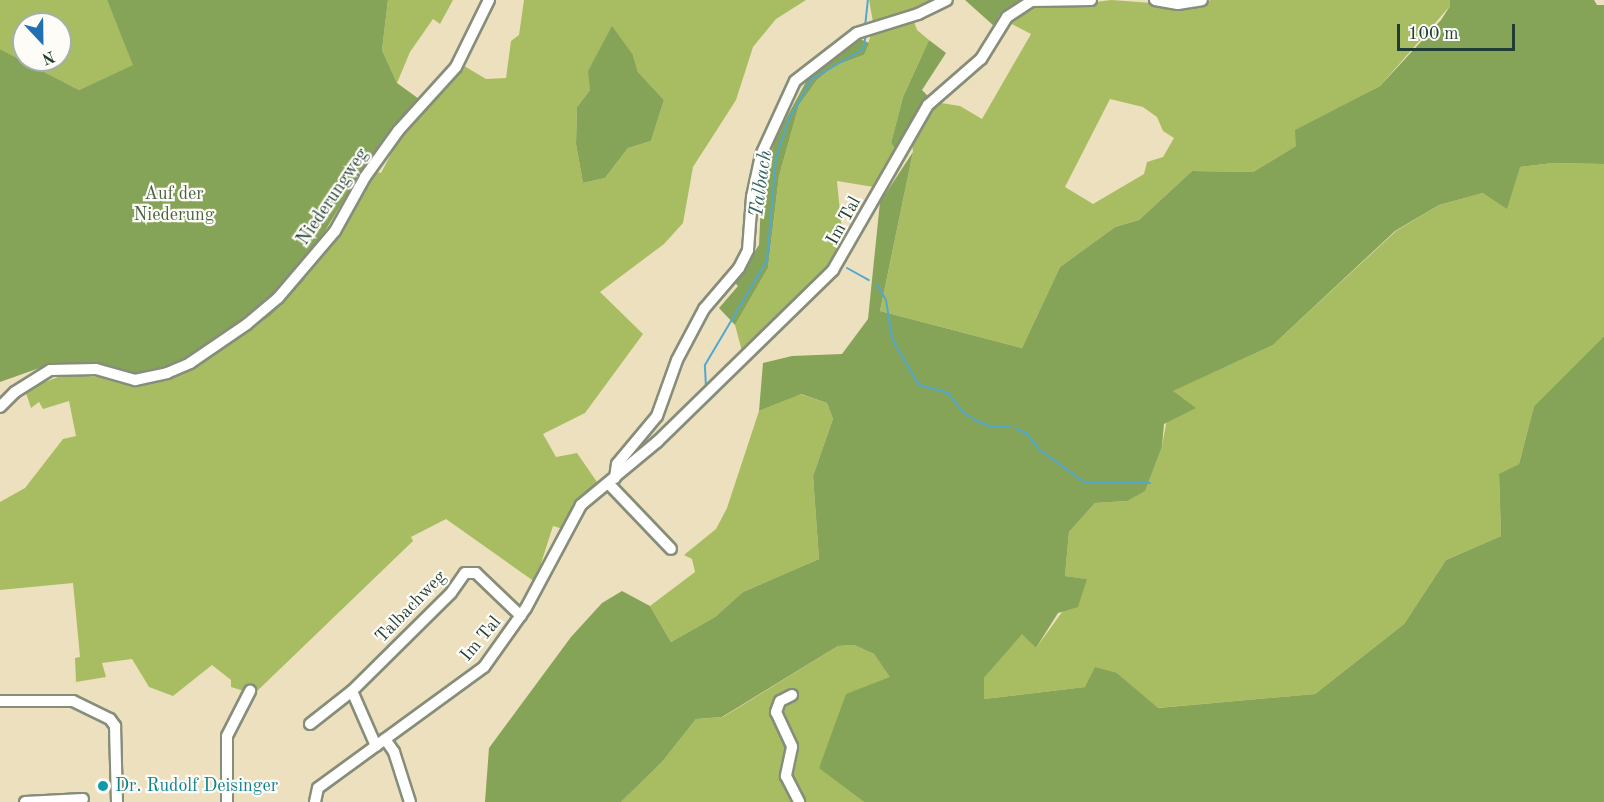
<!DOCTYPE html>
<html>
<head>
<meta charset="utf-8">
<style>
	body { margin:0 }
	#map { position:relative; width:1604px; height:802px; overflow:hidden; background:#ede0bf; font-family:"Old Standard TT",serif }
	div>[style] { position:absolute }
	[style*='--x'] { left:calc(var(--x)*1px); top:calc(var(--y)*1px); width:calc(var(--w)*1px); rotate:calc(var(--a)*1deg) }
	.green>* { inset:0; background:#a8bd62 }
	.forest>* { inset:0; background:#86a458 }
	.stream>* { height:2px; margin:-1px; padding:0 1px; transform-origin:1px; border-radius:1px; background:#53a8cf }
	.roads { filter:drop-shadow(2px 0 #868e7a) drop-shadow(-2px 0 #868e7a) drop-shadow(0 2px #868e7a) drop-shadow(0 -2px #868e7a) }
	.minor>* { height:10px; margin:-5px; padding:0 5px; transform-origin:5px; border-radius:5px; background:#fff }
	.dots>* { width:16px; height:16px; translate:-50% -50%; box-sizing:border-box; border:3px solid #fdfcf7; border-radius:50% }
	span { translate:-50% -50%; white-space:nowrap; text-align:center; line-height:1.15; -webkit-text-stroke:4.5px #fdfcf7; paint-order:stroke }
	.park-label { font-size:18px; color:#486342 }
	.street-label { font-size:18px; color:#1f3d34 }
	.culture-label { font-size:18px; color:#0d838f }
	.left { translate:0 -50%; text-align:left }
	.water-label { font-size:20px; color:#31626a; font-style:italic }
	.north { position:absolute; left:12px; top:12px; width:60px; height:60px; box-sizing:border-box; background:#fdfcf7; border:2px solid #a4b0a9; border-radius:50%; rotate:158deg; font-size:16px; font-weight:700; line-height:24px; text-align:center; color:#1f3d34 }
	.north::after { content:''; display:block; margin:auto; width:21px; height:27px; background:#1f6fb2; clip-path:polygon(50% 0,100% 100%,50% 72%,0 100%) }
	.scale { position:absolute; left:1397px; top:24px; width:118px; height:27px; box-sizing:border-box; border:3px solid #1f3d34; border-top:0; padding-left:8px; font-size:18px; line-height:21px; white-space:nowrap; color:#1f3d34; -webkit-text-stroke:4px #fdfcf7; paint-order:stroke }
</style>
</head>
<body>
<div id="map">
	<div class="green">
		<i style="clip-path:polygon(evenodd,0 0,107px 0,134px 65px,79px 90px,0 49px,0 0,24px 24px,60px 24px,60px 60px,24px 60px,24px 24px)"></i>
		<i style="clip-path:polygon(388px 0,453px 0,440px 24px,433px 19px,410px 52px,397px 83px,382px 50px)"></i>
		<i style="clip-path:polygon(evenodd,524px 0,806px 0,776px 19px,753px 47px,736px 100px,693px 167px,683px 223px,664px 244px,600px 292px,643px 334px,585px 413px,543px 434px,556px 457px,577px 453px,597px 482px,576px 504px,563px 529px,553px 526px,535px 582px,446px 519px,411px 537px,413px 541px,254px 694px,231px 687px,231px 680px,212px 665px,173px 696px,149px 687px,132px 659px,102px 663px,106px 677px,76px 682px,75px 658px,80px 657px,73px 583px,0 590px,0 502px,25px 488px,63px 439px,76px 436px,69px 401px,43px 409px,39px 402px,31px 408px,25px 390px,63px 375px,107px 377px,125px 383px,162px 378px,305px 279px,373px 171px,381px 173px,400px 137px,461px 64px,486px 79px,506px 78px,511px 41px,519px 35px,524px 0,633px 55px,638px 72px,664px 100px,651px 141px,628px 148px,605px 178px,583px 183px,576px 144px,577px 107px,590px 90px,633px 55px)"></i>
		<i style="clip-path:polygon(869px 0,943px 0,873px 22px)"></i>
		<i style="clip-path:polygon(evenodd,1111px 0,1194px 6px,1211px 0,1450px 0,1450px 6px,1380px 86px,1296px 130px,1296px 146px,1253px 172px,1192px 171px,1139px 220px,1115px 227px,1060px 267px,1022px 348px,880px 311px,913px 152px,911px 136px,930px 108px,941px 103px,960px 106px,982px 119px,1031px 34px,1008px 22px,1030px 4px,1065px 6px,1111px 0,1110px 99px,1143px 107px,1157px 117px,1163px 131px,1174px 138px,1163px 157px,1147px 162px,1144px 174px,1093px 204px,1065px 187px,1110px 99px)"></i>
		<i style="clip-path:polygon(913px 19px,917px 30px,929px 40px,903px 97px,891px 143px,895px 149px,879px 186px,876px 191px,874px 187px,837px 181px,844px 252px,743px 355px,735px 325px,768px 268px,779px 176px,799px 105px,817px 80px,834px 66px,864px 55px,872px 32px)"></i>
		<i style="clip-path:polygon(1553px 163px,1604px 164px,1604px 336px,1534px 406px,1519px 464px,1499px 475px,1501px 536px,1446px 560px,1404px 624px,1315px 694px,1157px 708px,1117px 673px,1085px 687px,984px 699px,984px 678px,1022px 633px,1036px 648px,1086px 579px,1065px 576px,1069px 532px,1095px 503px,1127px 501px,1162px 446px,1172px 391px,1273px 345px,1396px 231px,1439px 205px,1483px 193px,1520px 167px)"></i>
		<i style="clip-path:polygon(800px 394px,827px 403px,833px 419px,813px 476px,819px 559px,743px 592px,715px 617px,671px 642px,650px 606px,695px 572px,692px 559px,684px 555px,716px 529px,727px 508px,759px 411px)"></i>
		<i style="clip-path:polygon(854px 645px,874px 654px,891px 677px,819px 767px,864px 802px,621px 802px,662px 762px,696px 719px,723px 717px,838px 646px)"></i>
	</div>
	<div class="forest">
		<i style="clip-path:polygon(107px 0,388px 0,382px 50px,397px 83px,419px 99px,360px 173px,319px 241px,305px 279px,270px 316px,211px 354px,204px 346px,170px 367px,140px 375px,103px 364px,68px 363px,48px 365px,0 382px,0 49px,79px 90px,133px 65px)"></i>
		<i style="clip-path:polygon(965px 0,1023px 0,999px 15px,994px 26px)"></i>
		<i style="clip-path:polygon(1450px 0,1594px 0,1597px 5px,1604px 5px,1604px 164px,1553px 163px,1520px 167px,1507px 209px,1483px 193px,1439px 205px,1395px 231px,1273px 345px,1173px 391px,1196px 408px,1164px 424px,1162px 446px,1145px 491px,1127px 501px,1095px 503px,1069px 532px,1065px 576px,1087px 579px,1078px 607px,1058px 613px,1036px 648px,1022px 634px,984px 678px,984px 699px,1085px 687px,1095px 667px,1117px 673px,1158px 708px,1315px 694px,1404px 624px,1446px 560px,1501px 536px,1499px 474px,1519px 464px,1534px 406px,1604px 336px,1604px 802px,864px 802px,819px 768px,846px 694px,890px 677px,874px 654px,854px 645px,838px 646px,722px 717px,696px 719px,662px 762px,621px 802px,485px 802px,489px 748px,571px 637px,602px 603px,622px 591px,650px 606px,671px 642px,715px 617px,743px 592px,819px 559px,813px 476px,833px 419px,827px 403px,801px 394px,759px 411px,763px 363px,792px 356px,842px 354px,868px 319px,880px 202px,913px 152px,880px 311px,1022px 348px,1060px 267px,1115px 227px,1139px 220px,1192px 171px,1253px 172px,1296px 146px,1295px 130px,1380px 86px,1441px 20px,1450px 6px)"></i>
		<i style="clip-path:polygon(612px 26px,633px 55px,638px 72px,664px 100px,651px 141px,628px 148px,605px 178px,583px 183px,576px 144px,577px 107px,590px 90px,588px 71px)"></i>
		<i style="clip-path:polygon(860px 39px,869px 43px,864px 55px,834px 66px,817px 80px,799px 105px,779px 176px,768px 268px,735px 325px,719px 308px,738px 286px,734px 282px,759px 245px,762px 180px,777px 135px,807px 80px)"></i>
		<i style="clip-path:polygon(929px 40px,946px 53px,922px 90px,929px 97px,895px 149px,891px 143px,903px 97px)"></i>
	</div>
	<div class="stream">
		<i style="--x:865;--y:27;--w:27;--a:-84"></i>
		<i style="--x:847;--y:268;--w:25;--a:29"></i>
		<i style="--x:877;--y:284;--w:18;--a:61"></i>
		<i style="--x:886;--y:300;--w:39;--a:81"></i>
		<i style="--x:892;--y:339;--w:53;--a:59.6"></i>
		<i style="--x:919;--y:385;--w:30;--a:15"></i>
		<i style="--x:948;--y:393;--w:24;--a:52"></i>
		<i style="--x:963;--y:412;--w:17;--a:33"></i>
		<i style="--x:977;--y:421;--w:15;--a:23"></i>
		<i style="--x:991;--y:427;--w:19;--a:0"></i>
		<i style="--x:706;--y:387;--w:22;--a:-93"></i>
		<i style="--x:705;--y:365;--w:122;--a:-59.4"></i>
		<i style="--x:767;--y:260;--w:102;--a:-85"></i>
		<i style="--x:776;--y:158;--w:39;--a:-72"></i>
		<i style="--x:788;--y:121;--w:47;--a:-60.7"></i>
		<i style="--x:811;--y:80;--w:61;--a:-30.8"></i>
		<i style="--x:863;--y:49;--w:14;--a:-78"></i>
		<i style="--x:1016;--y:429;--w:11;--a:22"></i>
		<i style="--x:1026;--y:433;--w:22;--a:51"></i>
		<i style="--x:1040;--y:450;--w:54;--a:36"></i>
		<i style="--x:1084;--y:482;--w:66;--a:0.9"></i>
	</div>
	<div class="roads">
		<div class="minor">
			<i style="--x:1155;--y:0;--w:23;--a:10"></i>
			<i style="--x:1178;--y:4;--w:24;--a:-9"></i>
			<i style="--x:0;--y:407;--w:21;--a:-45"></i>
			<i style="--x:15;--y:392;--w:41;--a:-32.2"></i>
			<i style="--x:50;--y:370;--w:46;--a:-1.2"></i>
			<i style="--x:96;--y:369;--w:41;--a:15.8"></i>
			<i style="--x:135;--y:380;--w:33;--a:-12"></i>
			<i style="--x:167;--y:373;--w:25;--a:-23"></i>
			<i style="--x:190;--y:363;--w:69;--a:-34.4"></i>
			<i style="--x:247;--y:324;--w:40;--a:-40"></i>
			<i style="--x:278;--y:298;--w:88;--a:-49.6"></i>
			<i style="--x:335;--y:231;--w:62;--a:-60.9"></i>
			<i style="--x:365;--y:177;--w:57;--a:-54.3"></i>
			<i style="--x:398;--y:131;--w:86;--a:-47.8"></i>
			<i style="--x:456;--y:67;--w:75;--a:-63.8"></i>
			<i style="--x:615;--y:478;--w:14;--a:-82"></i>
			<i style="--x:617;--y:464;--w:62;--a:-50.2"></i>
			<i style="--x:657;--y:416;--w:59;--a:-70.3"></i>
			<i style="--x:677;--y:360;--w:58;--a:-62.1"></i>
			<i style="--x:704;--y:309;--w:54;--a:-49.5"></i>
			<i style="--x:739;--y:268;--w:20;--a:-63"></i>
			<i style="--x:748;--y:250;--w:53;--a:-85.7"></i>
			<i style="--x:752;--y:197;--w:43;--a:-77.9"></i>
			<i style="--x:761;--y:155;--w:81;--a:-65.3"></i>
			<i style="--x:795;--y:81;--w:78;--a:-37.7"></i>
			<i style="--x:857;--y:33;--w:64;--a:-17.3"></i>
			<i style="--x:918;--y:14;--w:32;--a:-26"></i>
			<i style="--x:608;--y:483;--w:91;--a:46.3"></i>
			<i style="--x:792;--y:695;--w:13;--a:153"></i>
			<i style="--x:780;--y:701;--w:12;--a:110"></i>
			<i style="--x:776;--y:712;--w:38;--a:65"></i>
			<i style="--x:792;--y:747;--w:30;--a:102"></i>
			<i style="--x:786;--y:776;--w:29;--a:63"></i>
			<i style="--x:0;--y:701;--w:73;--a:0"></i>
			<i style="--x:73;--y:701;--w:41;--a:25.9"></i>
			<i style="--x:110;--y:719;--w:9;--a:54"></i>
			<i style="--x:115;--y:726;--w:76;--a:88.5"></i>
			<i style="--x:310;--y:724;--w:53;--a:-38.2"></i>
			<i style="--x:385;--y:739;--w:16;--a:55"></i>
			<i style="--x:394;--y:752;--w:52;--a:72.3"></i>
			<i style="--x:376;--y:746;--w:60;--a:-113.6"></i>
			<i style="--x:352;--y:691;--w:139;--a:-44.7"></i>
			<i style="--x:451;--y:593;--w:24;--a:-55"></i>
			<i style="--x:465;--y:573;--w:11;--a:0"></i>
			<i style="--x:476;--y:573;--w:62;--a:43.7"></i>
			<i style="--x:25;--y:802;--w:58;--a:-3"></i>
			<i style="--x:227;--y:802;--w:66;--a:-90"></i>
			<i style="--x:227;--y:736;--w:51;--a:-62.9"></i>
			<i style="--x:315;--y:802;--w:14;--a:-78"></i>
			<i style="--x:318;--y:788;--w:205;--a:-36.1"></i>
			<i style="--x:484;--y:667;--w:72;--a:-54.6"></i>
			<i style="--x:526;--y:608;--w:117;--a:-61.9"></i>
			<i style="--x:581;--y:505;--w:99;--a:-39.7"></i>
			<i style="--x:657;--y:442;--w:246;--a:-44.3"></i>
			<i style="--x:833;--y:270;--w:190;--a:-60.1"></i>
			<i style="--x:928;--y:105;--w:70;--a:-41"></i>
			<i style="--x:981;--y:59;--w:49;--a:-58.2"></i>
			<i style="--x:1007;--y:17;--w:30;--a:-33"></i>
			<i style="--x:1032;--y:1;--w:59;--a:-1"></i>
		</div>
	</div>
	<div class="dots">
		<i style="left:103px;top:786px;background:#0f9aa8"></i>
	</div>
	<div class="park-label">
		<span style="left:174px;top:205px">Auf der<br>Niederung</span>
	</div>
	<div class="street-label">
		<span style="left:333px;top:197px;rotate:-56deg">Niederungweg</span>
		<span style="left:844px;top:221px;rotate:-61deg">Im Tal</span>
		<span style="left:411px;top:607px;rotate:-46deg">Talbachweg</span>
		<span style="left:481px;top:639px;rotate:-50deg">Im Tal</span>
	</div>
	<div class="culture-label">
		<span class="left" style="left:115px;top:786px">Dr. Rudolf Deisinger</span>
	</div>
	<div class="water-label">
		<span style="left:762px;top:184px;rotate:-82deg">Talbach</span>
	</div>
	<div class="north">N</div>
	<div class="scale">100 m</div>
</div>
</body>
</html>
